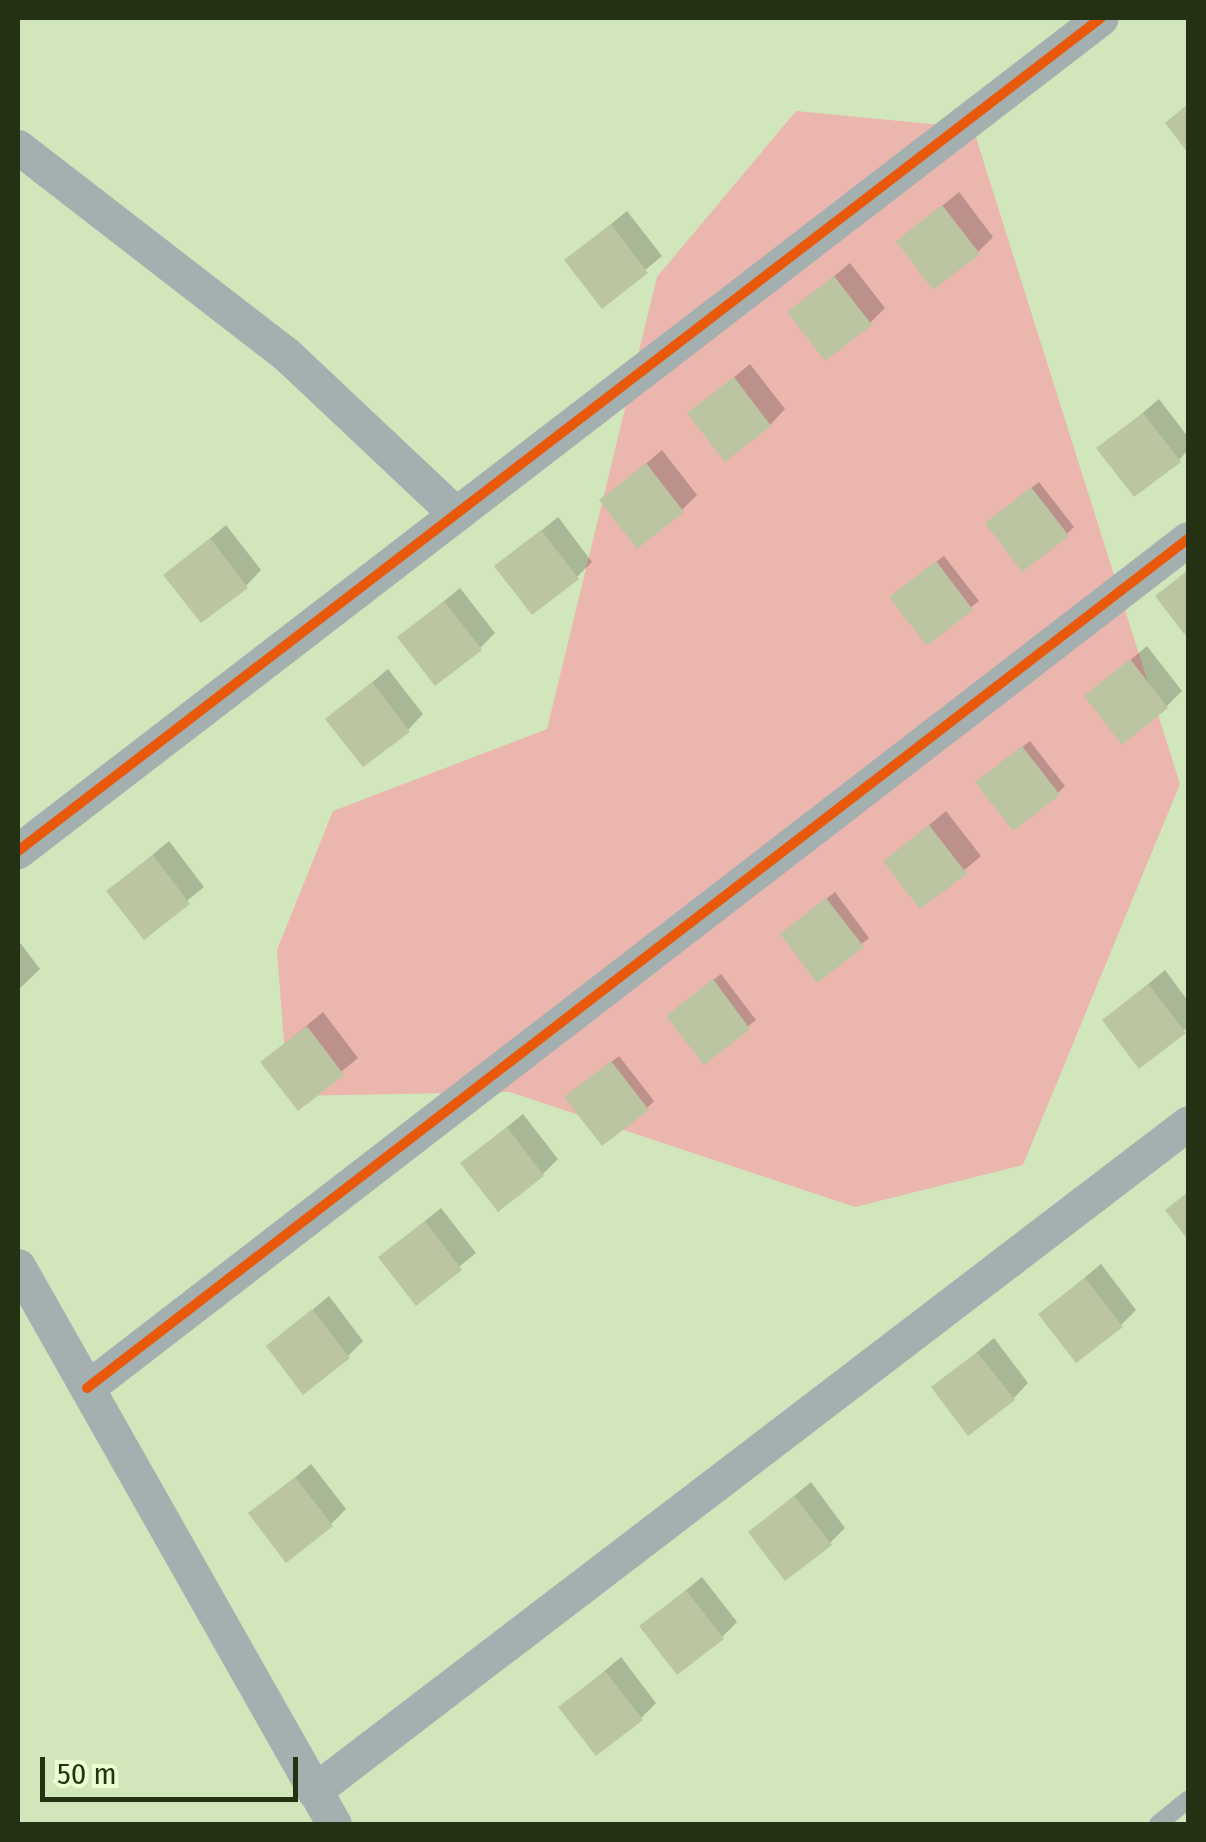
<!DOCTYPE html>
<html>
<head>
<meta charset="utf-8">
<style>
	body { margin:0 }
	#map { position:relative; width:1206px; height:1842px; overflow:hidden; background:#d2e6bc; font-family:"Fira Sans Condensed",sans-serif }
	div>[style] { position:absolute }
	[style*='--x'] { left:calc(var(--x)*1px); top:calc(var(--y)*1px); width:calc(var(--w)*1px); rotate:calc(var(--a)*1deg) }
	.forest>* { inset:0; background:#ebb6ae }
	.shadow>* { inset:0; background:#0003 }
	.building>* { inset:0; background:#bcc5a2 }
	.service>* { height:18px; margin:-9px; padding:0 9px; transform-origin:9px; border-radius:9px; background:#a4afb0 }
	.minor>* { height:35px; margin:-17.5px; padding:0 17.5px; transform-origin:17.5px; border-radius:17.5px; background:#a4afb0 }
	.cycleway>* { height:10px; margin:-5px; padding:0 5px; transform-origin:5px; border-radius:5px; background:#e8590c }
	span { translate:-50% -50%; white-space:nowrap; text-align:center; line-height:1.15; -webkit-text-stroke:8px #e9ffd1; paint-order:stroke }
	.frame { position:absolute; inset:0; border:20px solid #243213; pointer-events:none }
	.scale { position:absolute; left:40px; top:1757px; width:258px; height:45px; box-sizing:border-box; border:5px solid #243213; border-top:0; padding-left:12px; font-size:30px; line-height:35px; white-space:nowrap; color:#243213; -webkit-text-stroke:8px #e9ffd1; paint-order:stroke }
</style>
</head>
<body>
<div id="map">
	<div class="forest">
		<i style="clip-path:polygon(796px 111px,973px 128px,1180px 784px,1023px 1165px,855px 1207px,510px 1092px,288px 1096px,277px 950px,333px 811px,547px 729px,657px 277px)"></i>
	</div>
	<div class="shadow">
		<i style="clip-path:polygon(959px 192px,993px 237px,978px 252px,899px 242px)"></i>
		<i style="clip-path:polygon(627px 211px,662px 256px,602px 306px,567px 260px)"></i>
		<i style="clip-path:polygon(850px 263px,885px 308px,870px 323px,791px 312px)"></i>
		<i style="clip-path:polygon(750px 364px,785px 409px,770px 425px,690px 414px)"></i>
		<i style="clip-path:polygon(1159px 399px,1188px 437px,1188px 450px,1179px 460px,1100px 449px)"></i>
		<i style="clip-path:polygon(662px 450px,697px 495px,682px 510px,603px 500px)"></i>
		<i style="clip-path:polygon(1039px 482px,1074px 527px,1067px 534px,995px 516px)"></i>
		<i style="clip-path:polygon(558px 517px,592px 562px,577px 577px,498px 566px)"></i>
		<i style="clip-path:polygon(226px 525px,261px 570px,246px 586px,167px 575px)"></i>
		<i style="clip-path:polygon(944px 556px,979px 601px,927px 642px,899px 590px)"></i>
		<i style="clip-path:polygon(460px 588px,495px 633px,480px 648px,401px 637px)"></i>
		<i style="clip-path:polygon(1147px 646px,1182px 691px,1167px 706px,1087px 696px)"></i>
		<i style="clip-path:polygon(388px 669px,423px 714px,408px 730px,329px 719px)"></i>
		<i style="clip-path:polygon(1030px 741px,1065px 786px,1058px 793px,986px 776px)"></i>
		<i style="clip-path:polygon(946px 811px,981px 856px,921px 906px,886px 861px)"></i>
		<i style="clip-path:polygon(169px 841px,204px 887px,144px 936px,109px 891px)"></i>
		<i style="clip-path:polygon(835px 892px,869px 938px,818px 979px,790px 927px)"></i>
		<i style="clip-path:polygon(18px 940px,40px 969px,18px 990px)"></i>
		<i style="clip-path:polygon(1165px 970px,1188px 1001px,1188px 1027px,1140px 1065px,1105px 1020px)"></i>
		<i style="clip-path:polygon(721px 974px,756px 1020px,704px 1061px,676px 1009px)"></i>
		<i style="clip-path:polygon(323px 1012px,358px 1058px,298px 1107px,263px 1062px)"></i>
		<i style="clip-path:polygon(619px 1056px,654px 1101px,647px 1108px,574px 1091px)"></i>
		<i style="clip-path:polygon(523px 1114px,558px 1159px,543px 1174px,463px 1163px)"></i>
		<i style="clip-path:polygon(441px 1208px,476px 1253px,416px 1302px,381px 1257px)"></i>
		<i style="clip-path:polygon(1101px 1264px,1136px 1310px,1121px 1325px,1041px 1314px)"></i>
		<i style="clip-path:polygon(329px 1296px,363px 1341px,348px 1356px,269px 1346px)"></i>
		<i style="clip-path:polygon(994px 1338px,1028px 1383px,1013px 1399px,934px 1388px)"></i>
		<i style="clip-path:polygon(311px 1464px,346px 1509px,331px 1524px,252px 1514px)"></i>
		<i style="clip-path:polygon(811px 1482px,845px 1528px,830px 1543px,751px 1532px)"></i>
		<i style="clip-path:polygon(702px 1577px,737px 1622px,722px 1637px,642px 1626px)"></i>
		<i style="clip-path:polygon(621px 1657px,656px 1703px,641px 1718px,562px 1707px)"></i>
	</div>
	<div class="building">
		<i style="clip-path:polygon(1188px 104px,1188px 153px,1165px 123px)"></i>
		<i style="clip-path:polygon(942px 205px,980px 254px,933px 290px,896px 241px)"></i>
		<i style="clip-path:polygon(611px 224px,648px 273px,602px 309px,564px 260px)"></i>
		<i style="clip-path:polygon(834px 276px,872px 325px,825px 361px,787px 312px)"></i>
		<i style="clip-path:polygon(734px 377px,771px 426px,725px 462px,687px 413px)"></i>
		<i style="clip-path:polygon(1143px 413px,1181px 462px,1134px 497px,1096px 448px)"></i>
		<i style="clip-path:polygon(646px 463px,684px 512px,637px 549px,599px 500px)"></i>
		<i style="clip-path:polygon(1031px 487px,1069px 536px,1022px 572px,985px 523px)"></i>
		<i style="clip-path:polygon(541px 530px,579px 579px,532px 615px,494px 566px)"></i>
		<i style="clip-path:polygon(210px 538px,248px 588px,201px 623px,163px 575px)"></i>
		<i style="clip-path:polygon(936px 561px,973px 610px,927px 646px,889px 597px)"></i>
		<i style="clip-path:polygon(1188px 570px,1188px 639px,1155px 596px)"></i>
		<i style="clip-path:polygon(444px 601px,482px 650px,435px 686px,397px 637px)"></i>
		<i style="clip-path:polygon(1130px 659px,1168px 708px,1122px 745px,1084px 696px)"></i>
		<i style="clip-path:polygon(372px 682px,410px 732px,363px 767px,325px 719px)"></i>
		<i style="clip-path:polygon(1022px 746px,1060px 795px,1013px 831px,975px 782px)"></i>
		<i style="clip-path:polygon(929px 825px,967px 874px,920px 909px,883px 861px)"></i>
		<i style="clip-path:polygon(153px 855px,190px 904px,144px 940px,106px 891px)"></i>
		<i style="clip-path:polygon(826px 898px,864px 947px,817px 983px,780px 934px)"></i>
		<i style="clip-path:polygon(713px 979px,750px 1029px,704px 1065px,666px 1016px)"></i>
		<i style="clip-path:polygon(1148px 984px,1186px 1033px,1139px 1069px,1102px 1020px)"></i>
		<i style="clip-path:polygon(307px 1026px,344px 1075px,298px 1111px,260px 1062px)"></i>
		<i style="clip-path:polygon(611px 1061px,649px 1110px,602px 1146px,564px 1097px)"></i>
		<i style="clip-path:polygon(507px 1127px,544px 1176px,498px 1212px,460px 1163px)"></i>
		<i style="clip-path:polygon(1188px 1192px,1188px 1240px,1165px 1210px)"></i>
		<i style="clip-path:polygon(425px 1221px,462px 1270px,416px 1306px,378px 1257px)"></i>
		<i style="clip-path:polygon(1085px 1278px,1123px 1327px,1076px 1363px,1038px 1314px)"></i>
		<i style="clip-path:polygon(312px 1309px,350px 1358px,303px 1395px,266px 1346px)"></i>
		<i style="clip-path:polygon(977px 1352px,1015px 1400px,968px 1436px,931px 1387px)"></i>
		<i style="clip-path:polygon(295px 1477px,333px 1526px,286px 1563px,248px 1513px)"></i>
		<i style="clip-path:polygon(794px 1496px,832px 1545px,785px 1581px,748px 1532px)"></i>
		<i style="clip-path:polygon(686px 1590px,724px 1639px,677px 1675px,639px 1626px)"></i>
		<i style="clip-path:polygon(605px 1671px,643px 1720px,596px 1756px,558px 1707px)"></i>
	</div>
	<div class="service">
		<i style="--x:1158;--y:1824;--w:38;--a:-39"></i>
	</div>
	<div class="minor">
		<i style="--x:18;--y:147;--w:340;--a:37.7"></i>
		<i style="--x:287;--y:355;--w:232;--a:43.3"></i>
		<i style="--x:18;--y:851;--w:1366;--a:-37.57"></i>
		<i style="--x:18;--y:1266;--w:641;--a:60.48"></i>
		<i style="--x:87;--y:1388;--w:1390;--a:-37.64"></i>
		<i style="--x:314;--y:1791;--w:1100;--a:-37.39"></i>
	</div>
	<div class="cycleway">
		<i style="--x:18;--y:851;--w:1366;--a:-37.57"></i>
		<i style="--x:87;--y:1388;--w:1390;--a:-37.64"></i>
	</div>
	<div class="frame"></div>
	<div class="scale">50 m</div>
</div>
</body>
</html>
